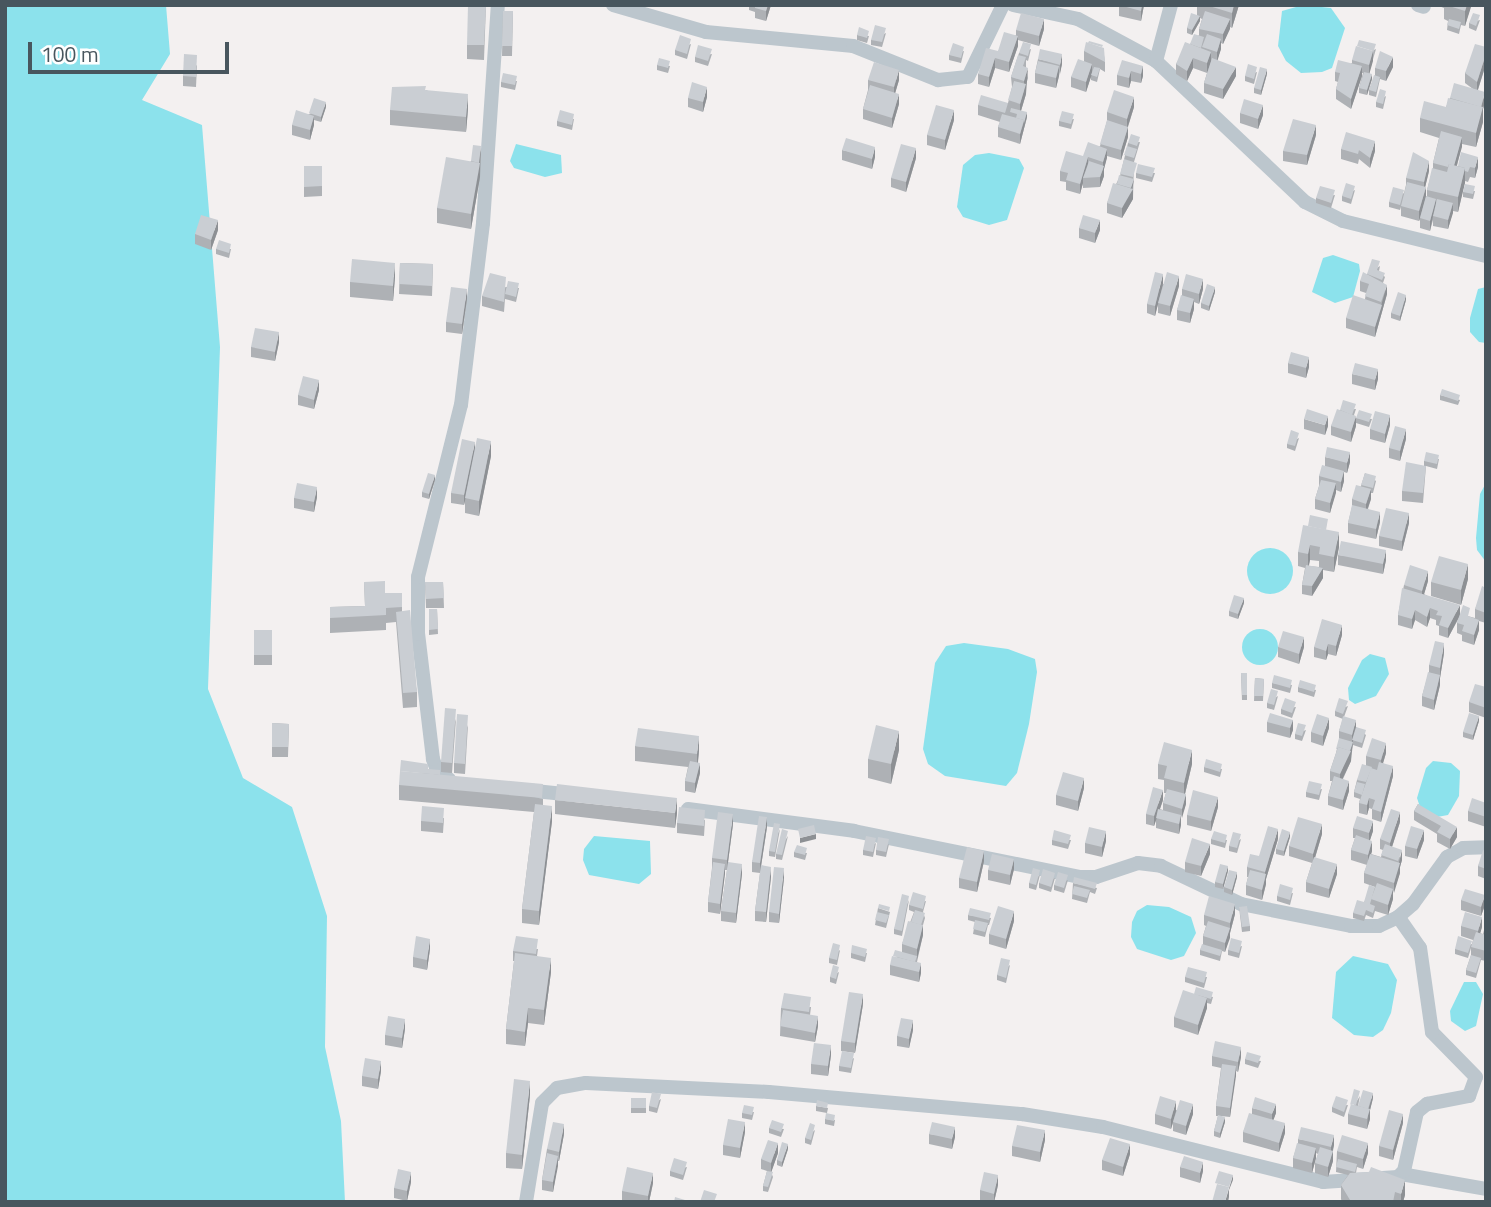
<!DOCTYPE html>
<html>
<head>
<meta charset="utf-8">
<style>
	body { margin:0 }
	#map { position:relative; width:1491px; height:1207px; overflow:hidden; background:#f3f0f0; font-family:"Titillium Web",sans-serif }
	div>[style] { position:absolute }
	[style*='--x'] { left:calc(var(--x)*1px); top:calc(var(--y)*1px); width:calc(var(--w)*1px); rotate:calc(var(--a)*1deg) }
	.water>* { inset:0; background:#8ce2ec }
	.round { border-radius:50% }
	.minor>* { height:14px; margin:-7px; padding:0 7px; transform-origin:7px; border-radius:7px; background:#bcc6cd }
	.wall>* { inset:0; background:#aeb1b5 }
	.shaded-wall>* { inset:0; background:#8d9094 }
	.building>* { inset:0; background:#caced3 }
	span { translate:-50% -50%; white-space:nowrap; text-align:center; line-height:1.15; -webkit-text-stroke:7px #fff; paint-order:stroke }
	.frame { position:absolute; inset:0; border:7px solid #48565e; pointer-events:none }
	.scale { position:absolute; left:28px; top:42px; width:201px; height:32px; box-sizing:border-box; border:4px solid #48565e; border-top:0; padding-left:9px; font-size:21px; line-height:24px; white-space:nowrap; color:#48565e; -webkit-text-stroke:5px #fff; paint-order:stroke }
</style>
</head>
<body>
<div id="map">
	<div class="water">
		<i style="clip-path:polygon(5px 5px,166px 5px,170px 54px,142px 100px,202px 125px,220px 347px,208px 689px,243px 778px,292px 807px,327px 916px,325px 1047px,341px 1121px,345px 1202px,5px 1202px)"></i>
		<i style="clip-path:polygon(1303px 5px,1331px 8px,1345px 28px,1332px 68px,1322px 72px,1301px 73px,1286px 61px,1278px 46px,1282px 11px)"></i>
		<i style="clip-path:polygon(516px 144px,561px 155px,562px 173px,545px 177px,514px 168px,510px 161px)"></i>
		<i style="clip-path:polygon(989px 153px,1019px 159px,1024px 168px,1007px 220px,989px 225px,963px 217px,957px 207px,963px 165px,975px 155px)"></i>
		<i style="clip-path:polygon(1333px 255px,1359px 264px,1360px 271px,1353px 297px,1335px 303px,1312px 292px,1323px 258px)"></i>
		<i style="clip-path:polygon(1486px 287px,1486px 343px,1479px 342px,1470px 332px,1470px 318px,1478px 289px)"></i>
		<i style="clip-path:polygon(1486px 483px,1486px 562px,1477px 550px,1476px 538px,1480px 494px)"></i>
		<i class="round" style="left:1247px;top:548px;width:46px;height:46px"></i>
		<i class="round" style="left:1242px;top:629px;width:36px;height:36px"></i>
		<i style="clip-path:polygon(964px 643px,1008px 649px,1035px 659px,1037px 672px,1029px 724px,1017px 773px,1006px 786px,945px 776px,928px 764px,923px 749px,935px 663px,946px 646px)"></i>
		<i style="clip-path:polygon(1370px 654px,1385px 658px,1389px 674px,1376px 696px,1355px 704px,1349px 700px,1348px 688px,1362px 660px)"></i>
		<i style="clip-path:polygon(1433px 761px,1451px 763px,1460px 771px,1459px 796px,1448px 815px,1437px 817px,1420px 807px,1417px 798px,1426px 768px)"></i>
		<i style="clip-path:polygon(594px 836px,650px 841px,651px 874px,639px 884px,589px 875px,583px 860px,584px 849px)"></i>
		<i style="clip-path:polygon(1147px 905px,1169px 907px,1191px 917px,1196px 933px,1184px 956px,1171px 960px,1137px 949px,1131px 937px,1132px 922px,1137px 911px)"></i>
		<i style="clip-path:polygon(1353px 956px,1388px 964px,1397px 980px,1391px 1013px,1383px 1030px,1373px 1037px,1354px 1035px,1332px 1018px,1336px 972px)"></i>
		<i style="clip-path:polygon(1464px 982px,1476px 982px,1483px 994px,1476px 1026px,1465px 1031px,1451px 1021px,1450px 1011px)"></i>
	</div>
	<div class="minor">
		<i style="--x:613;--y:5;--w:97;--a:16.2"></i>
		<i style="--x:706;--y:32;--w:148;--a:5.4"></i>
		<i style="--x:853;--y:46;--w:92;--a:21.8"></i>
		<i style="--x:938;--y:80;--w:30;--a:-6"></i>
		<i style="--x:968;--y:77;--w:80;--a:-64.1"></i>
		<i style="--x:1013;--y:5;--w:66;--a:12.2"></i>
		<i style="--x:1078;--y:19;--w:89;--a:28.3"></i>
		<i style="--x:1156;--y:61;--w:205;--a:43.4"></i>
		<i style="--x:1305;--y:202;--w:42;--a:26.6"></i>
		<i style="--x:1343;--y:221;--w:147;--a:13.8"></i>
		<i style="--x:1418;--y:5;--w:6;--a:18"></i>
		<i style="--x:1156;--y:61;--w:58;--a:-75"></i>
		<i style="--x:449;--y:779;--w:13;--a:-151"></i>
		<i style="--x:438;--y:773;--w:15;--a:-110"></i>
		<i style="--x:433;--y:759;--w:126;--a:-96.8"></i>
		<i style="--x:418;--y:634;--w:57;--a:-90"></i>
		<i style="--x:418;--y:577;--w:177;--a:-76"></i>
		<i style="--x:461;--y:405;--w:183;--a:-83.1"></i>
		<i style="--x:483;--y:223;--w:219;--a:-86.1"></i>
		<i style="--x:525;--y:790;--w:49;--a:5.8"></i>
		<i style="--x:688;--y:809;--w:167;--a:7.5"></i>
		<i style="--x:854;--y:831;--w:231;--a:11.5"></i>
		<i style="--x:1080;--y:877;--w:16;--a:0"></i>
		<i style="--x:1096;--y:877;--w:44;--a:-18.4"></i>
		<i style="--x:1138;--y:863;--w:23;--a:7"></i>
		<i style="--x:1161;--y:866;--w:89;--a:25.4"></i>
		<i style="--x:1241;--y:904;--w:112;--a:11.3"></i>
		<i style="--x:1351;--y:926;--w:28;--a:0"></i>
		<i style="--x:1379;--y:926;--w:21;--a:-25"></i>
		<i style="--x:1398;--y:917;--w:20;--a:-41"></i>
		<i style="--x:1413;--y:904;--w:58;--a:-54.1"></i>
		<i style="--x:1447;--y:857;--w:18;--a:-29"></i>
		<i style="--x:1463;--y:848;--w:23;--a:-2"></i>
		<i style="--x:1401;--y:1174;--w:86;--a:10"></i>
		<i style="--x:526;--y:1202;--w:100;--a:-80.8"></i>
		<i style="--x:542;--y:1103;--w:21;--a:-45"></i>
		<i style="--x:557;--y:1088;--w:29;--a:-10"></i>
		<i style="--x:586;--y:1083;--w:183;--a:2.8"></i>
		<i style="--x:769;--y:1092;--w:254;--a:5"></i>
		<i style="--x:1022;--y:1114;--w:82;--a:9.1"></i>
		<i style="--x:1103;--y:1127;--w:227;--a:14"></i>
		<i style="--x:1323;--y:1182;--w:75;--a:-3.8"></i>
		<i style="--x:1398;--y:1177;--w:8;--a:-45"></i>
		<i style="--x:1404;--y:1171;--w:60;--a:-77.6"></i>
		<i style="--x:1417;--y:1112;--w:13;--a:-39"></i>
		<i style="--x:1427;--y:1104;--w:43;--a:-10.8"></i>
		<i style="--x:1469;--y:1096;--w:20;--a:-70"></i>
		<i style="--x:1476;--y:1077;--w:63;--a:-134.4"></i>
		<i style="--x:1432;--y:1032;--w:85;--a:-98.1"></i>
		<i style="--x:1420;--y:948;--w:38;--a:-125"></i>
	</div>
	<div class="wall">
		<i style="clip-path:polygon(486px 5px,484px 60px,467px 59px,467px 45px)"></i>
		<i style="clip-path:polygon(749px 5px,771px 5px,766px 21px,755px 18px,755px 12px,749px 10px)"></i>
		<i style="clip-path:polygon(1119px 5px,1144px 5px,1141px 21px,1119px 16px)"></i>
		<i style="clip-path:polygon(1197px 5px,1239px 5px,1232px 28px,1230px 27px,1223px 44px,1221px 43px,1221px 49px,1217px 60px,1236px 76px,1223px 99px,1204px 93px,1204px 83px,1207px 73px,1193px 68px,1187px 81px,1176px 74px,1176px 64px,1190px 44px,1199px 35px,1199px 29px,1202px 19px,1200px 18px,1200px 21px,1192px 35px,1187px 33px,1187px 28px,1197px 15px)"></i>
		<i style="clip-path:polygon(1436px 5px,1471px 5px,1465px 26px,1461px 25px,1459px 34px,1447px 30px,1448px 21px,1444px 19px,1444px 8px)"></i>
		<i style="clip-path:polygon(503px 11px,513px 11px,512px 56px,502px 56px)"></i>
		<i style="clip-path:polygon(1480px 20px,1476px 31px,1469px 28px,1469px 23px)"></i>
		<i style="clip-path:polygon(1044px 29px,1039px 46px,1018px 40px,1018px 46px,1009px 72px,995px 68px,989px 87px,978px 84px,978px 74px,998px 51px,1016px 35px,1016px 30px)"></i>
		<i style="clip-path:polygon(886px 33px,882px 47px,871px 45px,871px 40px)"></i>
		<i style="clip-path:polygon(857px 35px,869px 36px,867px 43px,857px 40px)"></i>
		<i style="clip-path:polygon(691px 44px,687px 59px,675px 55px,675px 50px)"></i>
		<i style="clip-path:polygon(1486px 47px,1486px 64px,1478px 90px,1485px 102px,1483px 109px,1483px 122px,1476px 147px,1462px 144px,1457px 166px,1478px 167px,1475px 178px,1470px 177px,1468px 182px,1465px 181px,1458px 212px,1453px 211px,1448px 229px,1433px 226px,1433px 220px,1430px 231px,1420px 228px,1420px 219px,1419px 221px,1401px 216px,1401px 207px,1400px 210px,1389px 207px,1389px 202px,1404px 193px,1406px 185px,1406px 178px,1429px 171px,1425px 187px,1426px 196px,1427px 196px,1427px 190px,1433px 168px,1433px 163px,1439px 138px,1420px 132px,1420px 118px,1446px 107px,1450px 98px,1473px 89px,1465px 83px,1465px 73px)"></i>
		<i style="clip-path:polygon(1103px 48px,1105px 62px,1105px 72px,1100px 69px,1097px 82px,1091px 80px,1091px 76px,1086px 92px,1071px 87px,1071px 77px,1084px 61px,1084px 51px)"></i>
		<i style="clip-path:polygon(1031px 49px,1028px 61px,1026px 60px,1026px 67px,1028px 78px,1026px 85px,1026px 94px,1021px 111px,1027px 117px,1020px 144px,998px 137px,998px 127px,1000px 122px,978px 115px,978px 105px,1008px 103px,1012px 87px,1011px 77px,1019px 53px)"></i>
		<i style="clip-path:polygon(1376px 49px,1369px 73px,1372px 79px,1367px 95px,1359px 93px,1359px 88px,1363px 73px,1362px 73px,1362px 76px,1351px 109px,1336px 99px,1336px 89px,1338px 82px,1335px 81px,1335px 72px,1352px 63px,1352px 60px)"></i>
		<i style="clip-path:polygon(964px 51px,961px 63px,949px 60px,949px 55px)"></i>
		<i style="clip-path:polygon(712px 54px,708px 66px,695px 62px,695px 57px)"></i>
		<i style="clip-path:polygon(1038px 59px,1062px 64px,1056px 88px,1035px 83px,1035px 73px)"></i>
		<i style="clip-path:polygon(197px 65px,196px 87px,183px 86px,183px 76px)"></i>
		<i style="clip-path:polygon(657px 65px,670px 66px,668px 73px,657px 70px)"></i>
		<i style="clip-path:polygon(1143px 66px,1143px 76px,1141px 83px,1131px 81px,1129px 88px,1117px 85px,1117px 75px)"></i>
		<i style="clip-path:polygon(1393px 67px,1386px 81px,1380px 79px,1376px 97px,1369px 95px,1369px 90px,1375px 75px,1375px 68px)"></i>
		<i style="clip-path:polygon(1257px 72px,1254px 84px,1245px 81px,1245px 76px)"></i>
		<i style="clip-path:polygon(1267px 74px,1261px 95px,1254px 93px,1254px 88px)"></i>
		<i style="clip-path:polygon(868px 80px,899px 80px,895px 93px,899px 104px,892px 128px,863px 119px,863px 109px,868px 90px)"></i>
		<i style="clip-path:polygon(517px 81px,515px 90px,501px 87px,501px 82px)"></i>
		<i style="clip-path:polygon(426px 90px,468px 109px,466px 132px,390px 125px,390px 110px)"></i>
		<i style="clip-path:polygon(1386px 96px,1383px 109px,1376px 107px,1376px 102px)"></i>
		<i style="clip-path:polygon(707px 97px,703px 112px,688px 107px,688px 98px)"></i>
		<i style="clip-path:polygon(326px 107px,321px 122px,314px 120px,314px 125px,310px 140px,292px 135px,292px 125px,309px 114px)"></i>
		<i style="clip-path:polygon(1134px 107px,1128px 127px,1128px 137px,1121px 160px,1107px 156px,1104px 169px,1104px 176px,1100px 187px,1083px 188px,1083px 183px,1080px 194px,1066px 190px,1066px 182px,1060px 181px,1060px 171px,1100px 146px,1107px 121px,1107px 112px)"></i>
		<i style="clip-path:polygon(1240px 113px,1263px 115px,1258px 129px,1240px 123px)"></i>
		<i style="clip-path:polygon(574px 119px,572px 130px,557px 126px,557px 121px)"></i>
		<i style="clip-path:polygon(1074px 119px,1071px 129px,1059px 126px,1059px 121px)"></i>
		<i style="clip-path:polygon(954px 120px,945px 150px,927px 145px,927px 135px)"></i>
		<i style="clip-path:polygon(1316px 135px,1307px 165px,1283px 161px,1283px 151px)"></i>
		<i style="clip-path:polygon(1140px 142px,1134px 162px,1133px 199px,1122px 218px,1107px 213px,1107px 203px,1120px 176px,1128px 143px)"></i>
		<i style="clip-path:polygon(1341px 149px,1375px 151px,1370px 168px,1359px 159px,1358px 164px,1341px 159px)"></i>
		<i style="clip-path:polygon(842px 150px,875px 157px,872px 169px,842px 160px)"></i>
		<i style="clip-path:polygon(481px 151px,480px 163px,480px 177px,471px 229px,437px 223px,437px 208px,471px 161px)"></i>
		<i style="clip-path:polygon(916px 158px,906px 192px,891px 187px,891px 178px)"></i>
		<i style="clip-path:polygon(304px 166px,322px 166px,322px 196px,304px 197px)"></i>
		<i style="clip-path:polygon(1136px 173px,1155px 173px,1152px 182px,1136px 178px)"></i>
		<i style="clip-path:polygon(1355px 190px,1351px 204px,1342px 201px,1342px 196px)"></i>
		<i style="clip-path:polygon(1475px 191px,1473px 199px,1463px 197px,1463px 192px)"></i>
		<i style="clip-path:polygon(1335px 195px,1331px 208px,1316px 203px,1316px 198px)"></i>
		<i style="clip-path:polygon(1079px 228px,1100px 230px,1095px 243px,1079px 238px)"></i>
		<i style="clip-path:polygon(218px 230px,211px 250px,195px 244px,195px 234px)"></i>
		<i style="clip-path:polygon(216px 249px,231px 249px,229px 258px,216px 254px)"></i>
		<i style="clip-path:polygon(400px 263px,433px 264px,432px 296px,399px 294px)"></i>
		<i style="clip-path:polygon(1380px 266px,1379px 271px,1385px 277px,1383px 283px,1387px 294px,1375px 337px,1346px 328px,1346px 318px,1365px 299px,1366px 293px,1360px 291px,1360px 281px,1367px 274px)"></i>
		<i style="clip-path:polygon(395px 277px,393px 301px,350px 297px,350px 282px)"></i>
		<i style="clip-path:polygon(1163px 284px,1179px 286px,1170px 316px,1158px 313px,1158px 304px,1155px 316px,1147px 313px,1147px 304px)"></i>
		<i style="clip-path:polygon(506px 287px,519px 288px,516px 302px,505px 299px,504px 312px,482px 306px,482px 296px)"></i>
		<i style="clip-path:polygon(1182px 289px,1203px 289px,1199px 304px,1194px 302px,1194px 309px,1190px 323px,1177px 320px,1177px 310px,1182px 295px)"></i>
		<i style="clip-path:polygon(1215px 292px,1209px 311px,1201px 308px,1201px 303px)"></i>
		<i style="clip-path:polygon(467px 299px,462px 334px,446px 332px,446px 322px)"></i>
		<i style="clip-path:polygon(1406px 300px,1400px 321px,1391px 318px,1391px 313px)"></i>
		<i style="clip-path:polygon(279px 342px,275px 361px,251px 357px,251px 347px)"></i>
		<i style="clip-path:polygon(1288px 363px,1309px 367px,1306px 378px,1288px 373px)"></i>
		<i style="clip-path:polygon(1352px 374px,1378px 379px,1375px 390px,1352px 384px)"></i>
		<i style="clip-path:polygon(319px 390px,314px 409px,298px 405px,298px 395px)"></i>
		<i style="clip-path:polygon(1440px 395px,1460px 400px,1458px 405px,1440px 400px)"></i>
		<i style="clip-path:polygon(1356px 409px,1354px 415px,1356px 426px,1351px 442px,1331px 435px,1331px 426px,1340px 410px)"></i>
		<i style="clip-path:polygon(1356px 418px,1372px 419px,1369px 427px,1356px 423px)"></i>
		<i style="clip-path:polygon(1304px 419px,1328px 426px,1325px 435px,1304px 429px)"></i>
		<i style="clip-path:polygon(1390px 425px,1385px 443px,1370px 439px,1370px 429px)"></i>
		<i style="clip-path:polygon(1299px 438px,1295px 451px,1287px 448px,1287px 444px)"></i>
		<i style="clip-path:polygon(1406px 439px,1400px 461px,1389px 458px,1389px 448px)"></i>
		<i style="clip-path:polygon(475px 448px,491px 456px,479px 516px,465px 513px,465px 501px,464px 505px,451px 503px,451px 493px)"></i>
		<i style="clip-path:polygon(1325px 457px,1350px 462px,1347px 473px,1344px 472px,1344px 481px,1341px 492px,1336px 490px,1330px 513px,1315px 509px,1315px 499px,1319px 486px,1319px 476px,1325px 466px)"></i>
		<i style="clip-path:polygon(1439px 459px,1437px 469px,1426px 466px,1423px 503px,1402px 501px,1402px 491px,1424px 466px,1424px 461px)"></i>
		<i style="clip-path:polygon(1365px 473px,1376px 481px,1373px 493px,1371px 493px,1371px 499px,1368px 509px,1380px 522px,1376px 539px,1348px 533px,1348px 523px,1352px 507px,1352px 499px,1361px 486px)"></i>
		<i style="clip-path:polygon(435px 480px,429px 499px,422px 497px,422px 492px)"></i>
		<i style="clip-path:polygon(317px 497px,314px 512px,294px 508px,294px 498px)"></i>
		<i style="clip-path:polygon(1409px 523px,1402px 551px,1379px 546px,1379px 536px)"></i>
		<i style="clip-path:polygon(evenodd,1328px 530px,1339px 547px,1334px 572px,1323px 570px,1323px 578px,1312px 596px,1302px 594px,1302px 585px,1305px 568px,1298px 566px,1298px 552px,1328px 530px,1310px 560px,1319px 561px,1319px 567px,1309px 566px,1310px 560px)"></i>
		<i style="clip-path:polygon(1338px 555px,1386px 560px,1383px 574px,1338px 565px)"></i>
		<i style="clip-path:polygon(1468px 579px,1461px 605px,1431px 596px,1431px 582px)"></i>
		<i style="clip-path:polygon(1428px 581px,1424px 594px,1460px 614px,1475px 618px,1475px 609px,1486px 588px,1486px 623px,1479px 621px,1479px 630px,1474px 645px,1462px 641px,1462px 635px,1457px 633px,1457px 623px,1460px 616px,1448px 638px,1439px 635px,1439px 626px,1436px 625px,1436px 620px,1430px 618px,1427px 627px,1415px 620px,1412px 629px,1398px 625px,1398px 615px,1404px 585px)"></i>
		<i style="clip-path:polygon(364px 582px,385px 593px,402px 593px,402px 611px,417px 692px,417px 707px,403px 708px,396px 622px,386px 623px,386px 630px,330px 633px,330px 607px,365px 606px)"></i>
		<i style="clip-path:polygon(425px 582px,443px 582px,444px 608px,426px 608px)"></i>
		<i style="clip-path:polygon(1244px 603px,1238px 619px,1229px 616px,1229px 611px)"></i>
		<i style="clip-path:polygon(429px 609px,437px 609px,438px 634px,429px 635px)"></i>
		<i style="clip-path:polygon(254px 630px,272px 630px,272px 665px,254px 665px)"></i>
		<i style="clip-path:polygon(1342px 635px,1336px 656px,1328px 654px,1326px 660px,1314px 657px,1314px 647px)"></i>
		<i style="clip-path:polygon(1278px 647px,1304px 647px,1299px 664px,1278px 657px)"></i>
		<i style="clip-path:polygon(1444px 653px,1440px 678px,1440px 685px,1434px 710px,1422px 706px,1422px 696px,1429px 672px,1429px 665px)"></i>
		<i style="clip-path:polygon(1241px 673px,1247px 673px,1247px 700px,1242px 700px)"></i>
		<i style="clip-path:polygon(1255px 678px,1264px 679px,1263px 701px,1254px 701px)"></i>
		<i style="clip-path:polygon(1272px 683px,1292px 685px,1290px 693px,1272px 688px)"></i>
		<i style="clip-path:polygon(1298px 687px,1316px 690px,1314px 697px,1298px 692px)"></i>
		<i style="clip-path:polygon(1486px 687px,1486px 718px,1469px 712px,1469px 702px)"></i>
		<i style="clip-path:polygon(1278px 696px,1274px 710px,1267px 708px,1267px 703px)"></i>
		<i style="clip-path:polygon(1348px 706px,1344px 717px,1366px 735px,1362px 748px,1353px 745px,1351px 753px,1351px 761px,1343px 779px,1349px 791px,1343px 810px,1328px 805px,1328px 796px,1332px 781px,1330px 781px,1330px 771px,1336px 753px,1339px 740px,1339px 731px,1343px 719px,1335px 716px,1335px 711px)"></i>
		<i style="clip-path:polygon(1296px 707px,1292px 718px,1281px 714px,1281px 709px)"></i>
		<i style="clip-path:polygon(456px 719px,452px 773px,441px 772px,441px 762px)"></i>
		<i style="clip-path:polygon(1293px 720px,1293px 730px,1290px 738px,1267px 732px,1267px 722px)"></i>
		<i style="clip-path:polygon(1479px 721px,1473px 740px,1463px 737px,1463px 732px)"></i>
		<i style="clip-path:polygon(272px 723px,289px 724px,288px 757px,272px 757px)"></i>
		<i style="clip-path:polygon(468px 725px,465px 774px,454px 773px,454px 763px)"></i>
		<i style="clip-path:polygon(1329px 728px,1323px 746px,1311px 742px,1311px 732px)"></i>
		<i style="clip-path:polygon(1306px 730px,1302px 741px,1295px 739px,1295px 734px)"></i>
		<i style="clip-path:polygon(635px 746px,699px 751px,698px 763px,700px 773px,695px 793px,685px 791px,685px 781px,688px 767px,635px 761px)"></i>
		<i style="clip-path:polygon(899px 750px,891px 784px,868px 778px,868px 759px)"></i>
		<i style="clip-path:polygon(1386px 753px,1383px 763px,1393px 776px,1381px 822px,1372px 819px,1372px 809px,1369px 808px,1367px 815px,1359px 813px,1359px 803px,1360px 799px,1354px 797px,1354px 792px,1357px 780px,1366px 765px,1366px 756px)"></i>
		<i style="clip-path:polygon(1158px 764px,1192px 764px,1185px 794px,1186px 804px,1181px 818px,1181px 825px,1179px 834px,1156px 828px,1156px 820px,1154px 826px,1146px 824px,1146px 814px,1163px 800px,1160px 809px,1163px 810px,1163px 803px,1166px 793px,1164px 793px,1164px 780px,1158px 779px)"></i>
		<i style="clip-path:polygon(1204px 767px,1222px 769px,1220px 777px,1204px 772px)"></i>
		<i style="clip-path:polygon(428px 769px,440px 775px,543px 799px,543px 805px,552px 821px,539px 925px,522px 923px,522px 909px,534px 812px,399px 800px,399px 785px)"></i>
		<i style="clip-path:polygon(1084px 788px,1078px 811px,1056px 805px,1056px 795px)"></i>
		<i style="clip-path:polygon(1322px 789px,1319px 800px,1306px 797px,1306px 792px)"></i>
		<i style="clip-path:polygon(555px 800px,677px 813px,675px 828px,555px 814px)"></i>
		<i style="clip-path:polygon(1486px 803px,1486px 827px,1468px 821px,1468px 811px)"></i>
		<i style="clip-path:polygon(1418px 804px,1457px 837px,1450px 849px,1437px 842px,1437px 834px,1414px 820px,1414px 811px)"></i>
		<i style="clip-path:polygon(1218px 807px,1211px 831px,1187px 825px,1187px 815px)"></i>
		<i style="clip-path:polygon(444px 818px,443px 833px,421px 831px,421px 821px)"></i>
		<i style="clip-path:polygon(705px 820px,704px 836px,677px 833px,677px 823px)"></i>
		<i style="clip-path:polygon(1400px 822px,1392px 847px,1402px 860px,1400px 867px,1400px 873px,1393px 893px,1393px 899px,1388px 915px,1375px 911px,1373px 918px,1366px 915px,1364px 921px,1353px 918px,1353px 913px,1364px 902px,1375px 887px,1364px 883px,1364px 873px,1367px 865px,1351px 860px,1351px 850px,1355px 838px,1353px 838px,1353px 828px,1373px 831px,1370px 840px,1372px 851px,1371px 854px,1381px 857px,1383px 850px,1380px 849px,1380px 839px)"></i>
		<i style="clip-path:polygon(733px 824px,728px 862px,742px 874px,736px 923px,721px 921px,721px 911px,727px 870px,725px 870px,720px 914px,708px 912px,708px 902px,712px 868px,712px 858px)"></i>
		<i style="clip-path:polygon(767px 827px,761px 866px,771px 877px,766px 922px,755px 921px,755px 911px,760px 873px,752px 872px,752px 862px)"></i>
		<i style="clip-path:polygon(780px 829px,775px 857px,769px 856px,769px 851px)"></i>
		<i style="clip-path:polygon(1322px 834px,1315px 858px,1337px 874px,1329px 898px,1306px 892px,1306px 882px,1312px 863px,1289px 856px,1289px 846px)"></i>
		<i style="clip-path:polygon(788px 836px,782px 860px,776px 859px,776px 854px)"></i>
		<i style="clip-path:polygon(1290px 837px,1284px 856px,1276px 854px,1276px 849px)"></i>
		<i style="clip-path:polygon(1211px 839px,1227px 840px,1225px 848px,1211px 844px)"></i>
		<i style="clip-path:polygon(1241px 839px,1237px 853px,1229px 851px,1229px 846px)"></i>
		<i style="clip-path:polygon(1278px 839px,1266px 879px,1266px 884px,1262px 900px,1246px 895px,1246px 885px,1248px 877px,1247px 877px,1247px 867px)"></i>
		<i style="clip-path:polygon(1052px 840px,1071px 840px,1068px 849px,1052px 845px)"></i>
		<i style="clip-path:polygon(1424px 840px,1417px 859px,1405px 856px,1405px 846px)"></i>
		<i style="clip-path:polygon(1106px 841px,1102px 857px,1085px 853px,1085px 843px)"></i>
		<i style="clip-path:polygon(876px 843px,873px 857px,863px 855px,863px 850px)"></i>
		<i style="clip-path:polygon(889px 844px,886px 857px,876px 855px,876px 850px)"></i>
		<i style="clip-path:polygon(1486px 851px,1486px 879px,1478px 876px,1478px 866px)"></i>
		<i style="clip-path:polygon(794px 852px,807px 853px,805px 860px,794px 857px)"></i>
		<i style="clip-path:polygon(1210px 854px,1201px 876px,1185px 872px,1185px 862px)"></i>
		<i style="clip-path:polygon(984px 861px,977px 892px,959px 888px,959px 878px)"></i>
		<i style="clip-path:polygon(1014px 869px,1010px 885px,988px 880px,988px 870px)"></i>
		<i style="clip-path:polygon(1228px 871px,1223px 889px,1215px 887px,1215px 882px)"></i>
		<i style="clip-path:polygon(1040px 875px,1036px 890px,1029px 888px,1029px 883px)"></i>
		<i style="clip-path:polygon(1237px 877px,1232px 895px,1224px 892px,1224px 887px)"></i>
		<i style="clip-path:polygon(784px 878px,779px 923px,769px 922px,769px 912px)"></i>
		<i style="clip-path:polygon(1055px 878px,1051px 892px,1039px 888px,1039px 883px)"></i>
		<i style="clip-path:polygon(1068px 880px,1064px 893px,1054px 890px,1054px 885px)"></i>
		<i style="clip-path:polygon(1073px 883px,1097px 888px,1095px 894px,1090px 892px,1087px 903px,1072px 899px)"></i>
		<i style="clip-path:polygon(1293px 893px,1290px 905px,1277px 901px,1277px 896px)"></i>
		<i style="clip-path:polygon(1486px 898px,1486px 916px,1484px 915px,1484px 908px,1481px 916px,1461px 910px,1461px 900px,1485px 902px)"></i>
		<i style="clip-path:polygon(909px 900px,902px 936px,894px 934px,894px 929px)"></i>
		<i style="clip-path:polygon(926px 901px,923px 912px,925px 918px,923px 925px,923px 935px,917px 962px,921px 973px,919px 982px,890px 975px,890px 965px,902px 952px,902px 944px,914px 912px,909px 910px,909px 905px)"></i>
		<i style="clip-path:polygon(1239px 907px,1250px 926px,1250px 931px,1242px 932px)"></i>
		<i style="clip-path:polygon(878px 908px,890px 912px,886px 928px,875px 925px)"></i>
		<i style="clip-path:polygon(1235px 914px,1225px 952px,1222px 951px,1220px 961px,1200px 955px,1200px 950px,1203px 944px,1203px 936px,1206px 926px,1204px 925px,1204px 915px)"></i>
		<i style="clip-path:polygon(968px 915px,991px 918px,989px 925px,988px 925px,985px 937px,973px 934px,975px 922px,968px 920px)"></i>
		<i style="clip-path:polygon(1014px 921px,1006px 949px,989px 944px,989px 934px)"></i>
		<i style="clip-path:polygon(1486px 922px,1486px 961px,1481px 960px,1476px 978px,1466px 975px,1466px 970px,1471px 955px,1471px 948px,1468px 958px,1455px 954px,1455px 949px,1472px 944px,1473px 940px,1461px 936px,1461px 926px,1482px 927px,1480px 933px,1483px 934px)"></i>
		<i style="clip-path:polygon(1242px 946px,1239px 958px,1228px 955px,1228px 950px)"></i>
		<i style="clip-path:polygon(430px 949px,427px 970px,413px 967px,413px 957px)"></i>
		<i style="clip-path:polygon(538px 949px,537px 956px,551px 972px,544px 1025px,528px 1023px,525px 1046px,506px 1044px,506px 1029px,514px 961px,513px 961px,513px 951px)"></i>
		<i style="clip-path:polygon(840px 950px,837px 965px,829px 963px,829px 958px)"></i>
		<i style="clip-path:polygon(851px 953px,867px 953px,865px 962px,851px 958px)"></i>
		<i style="clip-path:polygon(1010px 965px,1006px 983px,997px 980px,997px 975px)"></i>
		<i style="clip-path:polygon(839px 972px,836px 984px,830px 982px,830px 977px)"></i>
		<i style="clip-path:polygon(1185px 977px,1207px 977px,1204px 988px,1185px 982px)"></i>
		<i style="clip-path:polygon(1194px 994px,1213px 997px,1211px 1004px,1207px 1003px,1207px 1008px,1198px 1035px,1174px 1027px,1174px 1017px)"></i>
		<i style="clip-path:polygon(863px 1004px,855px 1053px,841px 1051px,841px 1041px)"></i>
		<i style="clip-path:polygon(811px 1007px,810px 1015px,818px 1026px,815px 1042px,780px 1036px,781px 1008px)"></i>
		<i style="clip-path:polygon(405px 1029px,402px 1048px,385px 1045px,385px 1035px)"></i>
		<i style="clip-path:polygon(913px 1030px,909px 1048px,897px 1046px,897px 1036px)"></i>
		<i style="clip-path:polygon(831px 1055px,828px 1076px,811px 1074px,811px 1064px)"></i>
		<i style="clip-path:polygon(1212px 1056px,1241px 1057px,1238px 1072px,1236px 1071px,1230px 1117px,1221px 1116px,1225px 1122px,1220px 1138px,1214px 1136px,1214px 1131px,1218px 1116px,1216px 1116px,1216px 1106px,1221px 1068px,1212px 1066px)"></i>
		<i style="clip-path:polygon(854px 1058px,851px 1073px,839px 1071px,839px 1066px)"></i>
		<i style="clip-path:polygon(1245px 1059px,1261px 1061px,1258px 1068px,1245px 1064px)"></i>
		<i style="clip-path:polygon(381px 1071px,378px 1089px,362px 1086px,362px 1076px)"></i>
		<i style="clip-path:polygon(530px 1095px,522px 1169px,506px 1168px,506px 1153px)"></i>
		<i style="clip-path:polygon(1360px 1096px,1358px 1106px,1373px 1098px,1370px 1110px,1370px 1119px,1367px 1129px,1348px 1124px,1348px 1114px)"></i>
		<i style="clip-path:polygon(631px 1098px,646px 1098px,646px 1113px,631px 1113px)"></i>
		<i style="clip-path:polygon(661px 1099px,657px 1113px,649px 1111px,649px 1106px)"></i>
		<i style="clip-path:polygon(1348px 1105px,1344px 1117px,1332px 1112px,1332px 1107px)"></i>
		<i style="clip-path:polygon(816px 1106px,828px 1108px,827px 1113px,816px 1111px)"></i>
		<i style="clip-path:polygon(1252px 1108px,1276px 1113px,1273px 1120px,1285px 1133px,1279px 1152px,1243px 1142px,1243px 1132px,1252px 1114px)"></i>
		<i style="clip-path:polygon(1176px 1110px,1193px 1114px,1186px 1135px,1173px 1131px,1173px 1123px,1171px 1129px,1155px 1124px,1155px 1114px)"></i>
		<i style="clip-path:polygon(754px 1112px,752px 1120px,742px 1118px,742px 1113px)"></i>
		<i style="clip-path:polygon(825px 1119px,835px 1120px,834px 1126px,825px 1124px)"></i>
		<i style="clip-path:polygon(1403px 1123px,1393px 1160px,1379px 1156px,1379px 1146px)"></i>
		<i style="clip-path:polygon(769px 1128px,784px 1129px,781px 1137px,769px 1133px)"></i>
		<i style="clip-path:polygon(815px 1130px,811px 1145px,805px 1143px,805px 1138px)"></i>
		<i style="clip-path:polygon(745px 1132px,740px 1158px,723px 1155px,723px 1145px)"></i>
		<i style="clip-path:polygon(564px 1134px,559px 1161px,558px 1161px,553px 1192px,542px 1190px,542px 1180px,547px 1149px)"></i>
		<i style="clip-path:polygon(929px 1134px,955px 1137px,952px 1149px,929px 1144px)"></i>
		<i style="clip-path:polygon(1298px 1139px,1334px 1145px,1333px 1151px,1333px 1161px,1328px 1177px,1315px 1173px,1315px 1163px,1318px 1154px,1316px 1153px,1316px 1158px,1312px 1173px,1293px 1168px,1293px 1158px,1298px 1143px)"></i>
		<i style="clip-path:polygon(1045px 1140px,1040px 1162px,1012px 1156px,1012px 1146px)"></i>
		<i style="clip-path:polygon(788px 1149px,782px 1167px,777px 1165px,777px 1160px)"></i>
		<i style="clip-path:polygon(1337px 1151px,1368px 1153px,1363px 1169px,1357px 1167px,1356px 1173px,1405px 1195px,1403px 1202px,1342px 1202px,1341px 1199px,1341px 1185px,1348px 1175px,1336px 1172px)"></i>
		<i style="clip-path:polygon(778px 1153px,771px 1172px,773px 1177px,768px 1192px,763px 1191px,763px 1186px,767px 1171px,761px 1169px,761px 1159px)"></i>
		<i style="clip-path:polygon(1130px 1154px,1123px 1176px,1102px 1170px,1102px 1160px)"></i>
		<i style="clip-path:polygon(687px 1167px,683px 1180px,670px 1176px,670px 1171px)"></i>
		<i style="clip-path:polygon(1180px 1167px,1203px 1171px,1200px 1183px,1180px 1177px)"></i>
		<i style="clip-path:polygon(411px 1182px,407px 1201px,394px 1198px,394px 1188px)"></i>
		<i style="clip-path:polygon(653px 1183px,649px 1202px,628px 1202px,622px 1201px,622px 1191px)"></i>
		<i style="clip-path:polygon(998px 1185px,994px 1202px,980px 1200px,980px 1190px)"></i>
	</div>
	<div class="shaded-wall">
		<i style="clip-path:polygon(768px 5px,771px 5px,766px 21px,766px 11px)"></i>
		<i style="clip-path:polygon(1142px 5px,1144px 5px,1141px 21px,1141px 11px)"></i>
		<i style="clip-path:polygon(1234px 5px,1239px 5px,1232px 28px,1232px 13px)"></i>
		<i style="clip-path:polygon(1467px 5px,1471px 5px,1471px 7px,1465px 26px,1465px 11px)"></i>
		<i style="clip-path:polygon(1200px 16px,1200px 21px,1192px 35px,1192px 30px)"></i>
		<i style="clip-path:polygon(1044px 19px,1044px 29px,1039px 46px,1039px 36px)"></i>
		<i style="clip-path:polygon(1230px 19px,1230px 29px,1223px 44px,1223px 34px)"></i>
		<i style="clip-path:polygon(1018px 36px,1018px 46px,1009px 72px,1009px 62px)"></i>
		<i style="clip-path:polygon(1221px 39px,1221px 49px,1217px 62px,1217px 52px)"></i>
		<i style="clip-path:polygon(1373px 51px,1373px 61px,1369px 75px,1369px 65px)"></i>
		<i style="clip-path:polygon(1211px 52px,1211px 62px,1207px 73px,1207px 63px)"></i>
		<i style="clip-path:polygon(1062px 54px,1062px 64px,1060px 74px,1060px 65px)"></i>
		<i style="clip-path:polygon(1486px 54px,1486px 64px,1477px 92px,1477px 82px)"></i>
		<i style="clip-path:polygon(1393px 57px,1393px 67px,1386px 81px,1386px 71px)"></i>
		<i style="clip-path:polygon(995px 58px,995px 68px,989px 87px,989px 77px)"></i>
		<i style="clip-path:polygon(1193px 58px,1193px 68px,1187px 81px,1187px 71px)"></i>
		<i style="clip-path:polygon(1092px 64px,1092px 74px,1086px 92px,1086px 82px)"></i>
		<i style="clip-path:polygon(1059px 66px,1059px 76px,1056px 88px,1056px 78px)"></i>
		<i style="clip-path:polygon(1143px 66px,1143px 76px,1141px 83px,1141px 74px)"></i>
		<i style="clip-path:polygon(1362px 66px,1362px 76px,1351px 109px,1351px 99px)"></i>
		<i style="clip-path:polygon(1236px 67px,1236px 76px,1223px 99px,1223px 89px)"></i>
		<i style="clip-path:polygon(1028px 68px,1026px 94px,1020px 114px,1020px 104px,1024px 90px,1024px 81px)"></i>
		<i style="clip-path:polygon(1267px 69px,1267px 74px,1261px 95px,1261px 90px)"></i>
		<i style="clip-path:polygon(899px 70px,899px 80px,894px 97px,894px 87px)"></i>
		<i style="clip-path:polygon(1131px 71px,1131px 81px,1129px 88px,1129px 78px)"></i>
		<i style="clip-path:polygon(1372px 74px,1372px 79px,1367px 95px,1367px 90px)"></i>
		<i style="clip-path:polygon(707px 87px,707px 97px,703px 112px,703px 102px)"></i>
		<i style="clip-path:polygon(1485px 92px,1485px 102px,1483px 109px,1483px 122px,1476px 147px,1476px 133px,1481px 108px)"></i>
		<i style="clip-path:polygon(468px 94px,468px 109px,466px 132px,466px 117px)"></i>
		<i style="clip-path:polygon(899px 94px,899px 104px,892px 128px,892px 118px)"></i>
		<i style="clip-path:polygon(1134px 97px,1134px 107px,1127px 129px,1127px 119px)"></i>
		<i style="clip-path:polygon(326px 102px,326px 107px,321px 122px,321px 117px)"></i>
		<i style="clip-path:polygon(1263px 105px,1263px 115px,1258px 129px,1258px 119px)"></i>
		<i style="clip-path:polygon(954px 110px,954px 120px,945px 150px,945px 140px)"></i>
		<i style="clip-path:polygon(1027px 112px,1027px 117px,1020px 144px,1020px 134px)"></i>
		<i style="clip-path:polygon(314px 116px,314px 125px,310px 140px,310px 130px)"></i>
		<i style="clip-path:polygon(1316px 125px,1316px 135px,1307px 165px,1307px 155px)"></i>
		<i style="clip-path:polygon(1128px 127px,1128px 137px,1121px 160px,1121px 150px)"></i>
		<i style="clip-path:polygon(1462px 137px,1462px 147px,1453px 178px,1453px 168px)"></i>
		<i style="clip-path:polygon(1375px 141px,1375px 151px,1370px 168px,1370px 158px)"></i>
		<i style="clip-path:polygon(481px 146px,480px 177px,471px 229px,471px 214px)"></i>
		<i style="clip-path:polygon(875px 147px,875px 157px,872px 169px,872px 159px)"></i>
		<i style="clip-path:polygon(916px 148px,916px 158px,906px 192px,906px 182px)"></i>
		<i style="clip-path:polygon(1107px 149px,1107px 158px,1104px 169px,1104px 176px,1100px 187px,1100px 177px,1103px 169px,1103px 162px)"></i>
		<i style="clip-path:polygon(1088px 157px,1088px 167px,1083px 178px,1083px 183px,1080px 194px,1080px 184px)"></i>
		<i style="clip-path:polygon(1478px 157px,1478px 167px,1475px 178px,1475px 168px)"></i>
		<i style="clip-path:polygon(1429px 161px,1429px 171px,1424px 192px,1424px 182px)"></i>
		<i style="clip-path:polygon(1465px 168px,1465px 183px,1458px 212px,1458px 197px)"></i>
		<i style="clip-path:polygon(1134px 179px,1132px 191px,1133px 189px,1133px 199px,1122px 218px,1122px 208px)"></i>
		<i style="clip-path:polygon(1426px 187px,1426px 197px,1419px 221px,1419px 211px)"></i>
		<i style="clip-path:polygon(1436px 199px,1436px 209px,1433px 216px,1430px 231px,1430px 221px)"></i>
		<i style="clip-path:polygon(1453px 203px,1453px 213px,1448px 229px,1448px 220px)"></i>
		<i style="clip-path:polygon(218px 220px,218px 230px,211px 250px,211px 240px)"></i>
		<i style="clip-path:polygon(1100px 220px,1100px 230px,1095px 243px,1095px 233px)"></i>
		<i style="clip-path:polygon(395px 263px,395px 277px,393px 301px,393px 286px)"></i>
		<i style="clip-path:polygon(1163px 274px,1163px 284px,1155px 316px,1155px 306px)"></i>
		<i style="clip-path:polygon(1179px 276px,1179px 286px,1170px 316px,1170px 306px)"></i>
		<i style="clip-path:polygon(1203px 279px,1203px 289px,1199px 304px,1199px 294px)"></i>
		<i style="clip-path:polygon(1387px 285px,1387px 294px,1375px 337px,1375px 327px)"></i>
		<i style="clip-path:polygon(1215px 287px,1215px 292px,1209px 311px,1209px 306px)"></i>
		<i style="clip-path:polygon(467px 289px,467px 299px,462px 334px,462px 324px)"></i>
		<i style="clip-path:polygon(1406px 295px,1406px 300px,1400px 321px,1400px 316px)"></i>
		<i style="clip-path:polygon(1194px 299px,1194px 309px,1190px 323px,1190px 313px)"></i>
		<i style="clip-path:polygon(279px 332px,279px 342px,275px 361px,275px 352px)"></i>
		<i style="clip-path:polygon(1309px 357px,1309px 367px,1306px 378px,1306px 368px)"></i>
		<i style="clip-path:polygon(1378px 369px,1378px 379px,1375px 390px,1375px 380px)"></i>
		<i style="clip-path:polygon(319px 380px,319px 390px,314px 409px,314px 400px)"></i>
		<i style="clip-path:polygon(1390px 415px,1390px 425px,1385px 443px,1385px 434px)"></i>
		<i style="clip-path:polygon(1328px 416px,1328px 426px,1325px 435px,1325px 425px)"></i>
		<i style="clip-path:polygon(1356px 416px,1356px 426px,1351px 442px,1351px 432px)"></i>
		<i style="clip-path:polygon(1406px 429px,1406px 439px,1400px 461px,1400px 451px)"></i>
		<i style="clip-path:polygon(491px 441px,491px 456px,479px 516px,479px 501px)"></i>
		<i style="clip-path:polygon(475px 442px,475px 452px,464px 505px,464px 495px)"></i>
		<i style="clip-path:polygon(1350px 452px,1350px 462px,1347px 473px,1347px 463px)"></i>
		<i style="clip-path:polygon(1344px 471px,1344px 481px,1341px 492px,1341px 482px)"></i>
		<i style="clip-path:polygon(435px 475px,435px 480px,429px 499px,429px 494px)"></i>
		<i style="clip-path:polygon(1336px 483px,1336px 493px,1330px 513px,1330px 503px)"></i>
		<i style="clip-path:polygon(317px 487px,317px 497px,314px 512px,314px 502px)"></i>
		<i style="clip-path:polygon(1371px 489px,1371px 499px,1366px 513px,1366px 504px)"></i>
		<i style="clip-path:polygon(1380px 512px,1380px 522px,1376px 539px,1376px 529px)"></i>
		<i style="clip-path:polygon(1409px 513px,1409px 523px,1402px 551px,1402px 541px)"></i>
		<i style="clip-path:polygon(1339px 532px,1339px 547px,1334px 572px,1334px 557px)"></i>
		<i style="clip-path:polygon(1310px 545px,1310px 560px,1308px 568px,1308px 554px)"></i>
		<i style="clip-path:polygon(1386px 550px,1386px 560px,1383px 574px,1383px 564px)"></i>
		<i style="clip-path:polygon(1468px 564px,1468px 579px,1461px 605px,1461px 590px)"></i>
		<i style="clip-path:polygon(1323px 568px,1323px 578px,1312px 596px,1312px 586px)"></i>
		<i style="clip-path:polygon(1428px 571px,1428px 581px,1422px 601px,1422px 591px)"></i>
		<i style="clip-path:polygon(1244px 598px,1244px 603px,1238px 619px,1238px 614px)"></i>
		<i style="clip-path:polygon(1460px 605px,1460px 615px,1448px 638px,1448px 628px)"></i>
		<i style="clip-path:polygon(1430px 608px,1430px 618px,1427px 627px,1427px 617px)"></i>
		<i style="clip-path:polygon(1415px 610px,1415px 620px,1412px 629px,1412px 619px)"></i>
		<i style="clip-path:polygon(1479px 620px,1479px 630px,1474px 645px,1474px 635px)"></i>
		<i style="clip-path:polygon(1342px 625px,1342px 635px,1336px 656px,1336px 646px)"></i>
		<i style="clip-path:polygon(1304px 637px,1304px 647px,1299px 664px,1299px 654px)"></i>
		<i style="clip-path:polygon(1444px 643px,1444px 653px,1440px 678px,1440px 668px)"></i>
		<i style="clip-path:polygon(1328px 644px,1328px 654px,1326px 660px,1326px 651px)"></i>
		<i style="clip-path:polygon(1440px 675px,1440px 685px,1434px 710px,1434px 700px)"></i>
		<i style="clip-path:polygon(1479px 716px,1479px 721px,1473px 740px,1473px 735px)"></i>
		<i style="clip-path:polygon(1329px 718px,1329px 728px,1323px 746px,1323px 736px)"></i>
		<i style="clip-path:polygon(1293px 720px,1293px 730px,1290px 738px,1290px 728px)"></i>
		<i style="clip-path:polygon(1356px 720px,1356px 730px,1352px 745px,1352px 735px)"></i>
		<i style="clip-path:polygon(899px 731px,899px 750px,891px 784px,891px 764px)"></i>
		<i style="clip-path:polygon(699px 736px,699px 751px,697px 769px,697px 754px)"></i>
		<i style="clip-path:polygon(1353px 742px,1351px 761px,1340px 784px,1340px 774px)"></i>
		<i style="clip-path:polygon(1386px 743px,1386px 753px,1381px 770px,1381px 760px)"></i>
		<i style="clip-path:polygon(1192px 750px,1192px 764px,1184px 798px,1184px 783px)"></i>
		<i style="clip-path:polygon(700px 763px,700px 773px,695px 793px,695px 783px)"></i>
		<i style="clip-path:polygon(1393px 766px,1393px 776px,1381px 822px,1381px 812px)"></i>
		<i style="clip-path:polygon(1084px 778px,1084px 788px,1078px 811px,1078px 801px)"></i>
		<i style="clip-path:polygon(1349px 781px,1349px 791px,1343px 810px,1343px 800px)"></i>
		<i style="clip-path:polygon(1163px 790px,1163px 800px,1154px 826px,1154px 816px)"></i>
		<i style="clip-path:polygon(1186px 794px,1186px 804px,1182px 818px,1182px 809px)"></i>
		<i style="clip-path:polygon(1218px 797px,1218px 807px,1211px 831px,1211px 821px)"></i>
		<i style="clip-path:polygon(677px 798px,677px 813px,675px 828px,675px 813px)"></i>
		<i style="clip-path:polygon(1369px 798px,1369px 808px,1367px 815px,1367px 805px)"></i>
		<i style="clip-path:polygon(552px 806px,552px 821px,539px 925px,539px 911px)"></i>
		<i style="clip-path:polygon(1400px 812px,1400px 822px,1390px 853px,1390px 843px)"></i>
		<i style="clip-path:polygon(733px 814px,733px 824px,727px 870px,727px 860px)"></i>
		<i style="clip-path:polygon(1181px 815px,1181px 825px,1179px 834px,1179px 824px)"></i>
		<i style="clip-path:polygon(767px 817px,767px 827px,760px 873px,760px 863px)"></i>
		<i style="clip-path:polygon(1373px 821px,1373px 831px,1369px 843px,1369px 833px)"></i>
		<i style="clip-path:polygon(1322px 824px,1322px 834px,1313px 864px,1313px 854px)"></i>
		<i style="clip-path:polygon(1457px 827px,1457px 837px,1450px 849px,1450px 839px)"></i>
		<i style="clip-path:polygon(1278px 829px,1278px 839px,1266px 879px,1266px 884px,1262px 900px,1262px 890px,1265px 878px,1265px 872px)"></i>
		<i style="clip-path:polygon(1424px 830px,1424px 840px,1417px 859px,1417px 849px)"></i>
		<i style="clip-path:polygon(1106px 831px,1106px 841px,1102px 857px,1102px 847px)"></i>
		<i style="clip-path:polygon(1290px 832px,1290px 837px,1284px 856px,1284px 851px)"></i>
		<i style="clip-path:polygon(816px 834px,816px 839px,800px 843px,800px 838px)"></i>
		<i style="clip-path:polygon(1372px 841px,1372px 851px,1368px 865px,1368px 855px)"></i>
		<i style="clip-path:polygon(1210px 844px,1210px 854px,1201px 876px,1201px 866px)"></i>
		<i style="clip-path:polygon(1402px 850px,1402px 860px,1400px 867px,1400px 873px,1394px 893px,1394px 883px)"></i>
		<i style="clip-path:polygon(984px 851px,984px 861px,977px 892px,977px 882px)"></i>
		<i style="clip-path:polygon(1014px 859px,1014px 869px,1010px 885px,1010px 875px)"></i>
		<i style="clip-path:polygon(725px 864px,725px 874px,720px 914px,720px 904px)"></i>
		<i style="clip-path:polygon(742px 864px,742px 874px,736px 923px,736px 913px)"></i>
		<i style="clip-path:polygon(1337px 864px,1337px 874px,1329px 898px,1329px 889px)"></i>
		<i style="clip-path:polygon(1228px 866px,1228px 871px,1223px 889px,1223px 884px)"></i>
		<i style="clip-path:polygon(771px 867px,771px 877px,766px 922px,766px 912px)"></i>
		<i style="clip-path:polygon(784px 868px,784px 878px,779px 923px,779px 914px)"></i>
		<i style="clip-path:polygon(1237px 872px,1237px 877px,1232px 895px,1232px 890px)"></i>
		<i style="clip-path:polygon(1393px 889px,1393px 899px,1388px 915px,1388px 905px)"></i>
		<i style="clip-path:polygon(1485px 895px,1485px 905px,1481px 916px,1481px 907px)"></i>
		<i style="clip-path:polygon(1235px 904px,1235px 914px,1230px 933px,1230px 923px)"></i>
		<i style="clip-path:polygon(1014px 911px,1014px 921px,1006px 949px,1006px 939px)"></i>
		<i style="clip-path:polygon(1482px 917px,1482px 927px,1478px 941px,1478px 931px)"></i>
		<i style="clip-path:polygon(923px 925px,923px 935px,917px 959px,917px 949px)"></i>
		<i style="clip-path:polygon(1230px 928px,1230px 938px,1225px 952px,1225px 943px)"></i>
		<i style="clip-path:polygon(430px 939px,430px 949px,427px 970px,427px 960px)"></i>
		<i style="clip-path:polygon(551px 958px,551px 972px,544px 1025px,544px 1010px)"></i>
		<i style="clip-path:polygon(921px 963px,921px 973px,919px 982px,919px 972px)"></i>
		<i style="clip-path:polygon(863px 994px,863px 1004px,855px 1053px,855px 1043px)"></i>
		<i style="clip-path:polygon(1207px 998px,1207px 1008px,1198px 1035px,1198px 1025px)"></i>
		<i style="clip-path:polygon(528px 1008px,528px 1023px,525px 1046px,525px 1032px)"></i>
		<i style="clip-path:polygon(818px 1016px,818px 1026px,815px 1042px,815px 1033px)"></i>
		<i style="clip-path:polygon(405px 1019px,405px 1029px,402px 1048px,402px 1038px)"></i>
		<i style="clip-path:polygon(913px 1020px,913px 1030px,909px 1048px,909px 1039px)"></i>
		<i style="clip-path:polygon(831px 1045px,831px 1055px,828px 1076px,828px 1066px)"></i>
		<i style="clip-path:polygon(1241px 1047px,1241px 1057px,1238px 1072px,1238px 1062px)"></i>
		<i style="clip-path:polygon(381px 1061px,381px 1071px,378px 1089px,378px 1079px)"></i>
		<i style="clip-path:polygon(1236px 1066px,1236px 1076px,1230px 1117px,1230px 1108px)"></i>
		<i style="clip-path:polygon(530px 1081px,530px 1095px,522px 1169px,522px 1155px)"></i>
		<i style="clip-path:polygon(1373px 1093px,1373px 1098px,1370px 1110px,1370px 1119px,1367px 1129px,1368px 1111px)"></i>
		<i style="clip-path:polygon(1176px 1101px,1176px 1111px,1171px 1129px,1171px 1119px)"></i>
		<i style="clip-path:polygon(1193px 1104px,1193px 1114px,1186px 1135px,1186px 1126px)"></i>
		<i style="clip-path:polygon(1276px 1104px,1276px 1113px,1272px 1124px,1272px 1114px)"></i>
		<i style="clip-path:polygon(1403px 1114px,1403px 1123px,1393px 1160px,1393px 1150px)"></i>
		<i style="clip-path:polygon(1225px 1117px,1225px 1122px,1220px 1138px,1220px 1133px)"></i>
		<i style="clip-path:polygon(745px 1122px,745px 1132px,740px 1158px,740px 1148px)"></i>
		<i style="clip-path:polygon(1285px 1123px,1285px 1133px,1279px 1152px,1279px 1143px)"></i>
		<i style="clip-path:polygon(564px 1124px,564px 1134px,559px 1161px,559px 1152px)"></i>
		<i style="clip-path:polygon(955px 1127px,955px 1137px,952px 1149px,952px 1139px)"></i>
		<i style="clip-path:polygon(1045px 1130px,1045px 1140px,1040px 1162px,1040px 1152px)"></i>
		<i style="clip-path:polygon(1334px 1135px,1334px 1145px,1331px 1157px,1333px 1151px,1333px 1161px,1328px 1177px,1328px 1167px,1331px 1157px,1331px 1147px)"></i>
		<i style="clip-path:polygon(778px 1143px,778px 1153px,771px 1173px,771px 1163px)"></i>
		<i style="clip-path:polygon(1368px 1143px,1368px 1153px,1363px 1169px,1363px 1159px)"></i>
		<i style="clip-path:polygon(788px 1144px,788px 1149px,782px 1167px,782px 1162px)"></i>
		<i style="clip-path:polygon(1130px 1144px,1130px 1154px,1123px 1176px,1123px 1167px)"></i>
		<i style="clip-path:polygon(1316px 1148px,1316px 1158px,1312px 1173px,1312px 1163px)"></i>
		<i style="clip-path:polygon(558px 1156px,558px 1166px,553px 1192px,553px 1182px)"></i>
		<i style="clip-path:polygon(1203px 1162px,1203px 1171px,1200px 1183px,1200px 1173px)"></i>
		<i style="clip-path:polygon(411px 1172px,411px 1182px,407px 1201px,407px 1191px)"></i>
		<i style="clip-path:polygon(653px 1173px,653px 1183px,649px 1202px,648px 1202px,648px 1196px)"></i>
		<i style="clip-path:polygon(998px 1175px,998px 1185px,994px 1202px,994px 1194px)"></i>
		<i style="clip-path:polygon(1233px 1175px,1233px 1180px,1229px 1190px,1229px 1197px,1228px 1202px,1225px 1202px)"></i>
		<i style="clip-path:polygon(1405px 1180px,1405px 1195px,1403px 1202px,1401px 1202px,1401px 1194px)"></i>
	</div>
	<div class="building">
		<i style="clip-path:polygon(468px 5px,486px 5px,484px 45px,467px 45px)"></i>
		<i style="clip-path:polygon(755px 5px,768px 5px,766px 11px,755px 8px)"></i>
		<i style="clip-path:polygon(1119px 5px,1142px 5px,1141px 11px)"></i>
		<i style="clip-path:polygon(1206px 5px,1234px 5px,1232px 13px)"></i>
		<i style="clip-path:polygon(1446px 5px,1467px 5px,1465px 11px)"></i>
		<i style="clip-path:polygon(503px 11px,513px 11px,512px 46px,502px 46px)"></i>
		<i style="clip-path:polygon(1205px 11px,1230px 19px,1223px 34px,1199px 29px)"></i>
		<i style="clip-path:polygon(1021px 13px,1044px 19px,1039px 36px,1016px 30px)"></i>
		<i style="clip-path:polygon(1191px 13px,1200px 16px,1192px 30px,1187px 28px)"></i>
		<i style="clip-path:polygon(1473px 13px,1480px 15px,1476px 26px,1469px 23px)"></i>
		<i style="clip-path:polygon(1449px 19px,1461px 22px,1459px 29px,1447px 25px)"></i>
		<i style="clip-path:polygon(875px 25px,886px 28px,882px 42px,871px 40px)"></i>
		<i style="clip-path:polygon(859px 27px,869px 31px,867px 38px,857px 35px)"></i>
		<i style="clip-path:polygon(1004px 32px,1018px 36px,1009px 62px,995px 58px,989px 77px,978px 74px,986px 48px,998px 51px)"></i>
		<i style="clip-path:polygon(1194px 34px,1204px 37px,1201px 48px,1190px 44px)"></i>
		<i style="clip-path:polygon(1207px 34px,1221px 39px,1217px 52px,1202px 47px)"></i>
		<i style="clip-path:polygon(680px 35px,691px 39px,687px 54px,675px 50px)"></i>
		<i style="clip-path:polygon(1359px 40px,1376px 44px,1373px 53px,1373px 51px,1357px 46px)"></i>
		<i style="clip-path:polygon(1089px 41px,1103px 45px,1102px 47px,1088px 43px)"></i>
		<i style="clip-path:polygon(1023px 42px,1031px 44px,1028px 56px,1019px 53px)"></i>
		<i style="clip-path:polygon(1086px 42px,1104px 48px,1105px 62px,1084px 51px)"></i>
		<i style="clip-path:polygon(1185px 42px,1211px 52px,1207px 63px,1193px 58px,1187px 71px,1176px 64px)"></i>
		<i style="clip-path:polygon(953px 43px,964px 47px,961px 58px,949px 55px)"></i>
		<i style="clip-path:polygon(1475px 44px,1486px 47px,1486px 54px,1477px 82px,1465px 73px)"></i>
		<i style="clip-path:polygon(698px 45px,712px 49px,708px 61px,695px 57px)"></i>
		<i style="clip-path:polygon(1356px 46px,1373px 51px,1369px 65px,1352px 60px)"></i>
		<i style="clip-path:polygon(1040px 49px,1062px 54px,1060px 65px,1038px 59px)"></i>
		<i style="clip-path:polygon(1380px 51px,1393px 57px,1386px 71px,1375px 68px)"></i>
		<i style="clip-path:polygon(184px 54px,197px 55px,196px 77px,183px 76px)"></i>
		<i style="clip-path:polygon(1018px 55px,1026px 57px,1023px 66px,1028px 68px,1024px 81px,1011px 77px)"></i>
		<i style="clip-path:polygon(659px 58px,670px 61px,668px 68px,657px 65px)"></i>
		<i style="clip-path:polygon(1212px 58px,1236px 67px,1223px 89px,1204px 83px)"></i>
		<i style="clip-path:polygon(1078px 59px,1092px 64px,1086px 82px,1071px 77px)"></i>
		<i style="clip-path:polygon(1122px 60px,1143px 66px,1141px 74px,1131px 71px,1129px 78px,1117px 75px)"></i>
		<i style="clip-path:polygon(1338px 60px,1362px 66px,1351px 99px,1336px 89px,1340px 73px,1335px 72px)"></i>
		<i style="clip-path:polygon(1038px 61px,1059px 66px,1056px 78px,1035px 73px)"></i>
		<i style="clip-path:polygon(874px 62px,899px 70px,894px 87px,868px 80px)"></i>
		<i style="clip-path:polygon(1248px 64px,1257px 67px,1254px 79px,1245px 76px)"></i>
		<i style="clip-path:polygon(1094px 67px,1100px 68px,1097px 77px,1091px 75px)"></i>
		<i style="clip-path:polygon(1260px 67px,1267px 69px,1261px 90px,1254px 88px)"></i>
		<i style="clip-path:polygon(1364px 72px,1372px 74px,1367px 90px,1359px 88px)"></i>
		<i style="clip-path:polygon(503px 73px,517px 76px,515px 85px,501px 82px)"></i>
		<i style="clip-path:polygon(1374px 75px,1380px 77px,1376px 92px,1369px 90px)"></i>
		<i style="clip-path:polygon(1014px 81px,1026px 84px,1020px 104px,1008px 100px)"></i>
		<i style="clip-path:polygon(692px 82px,707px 87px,703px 102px,688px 98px)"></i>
		<i style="clip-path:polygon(1454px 83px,1485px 92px,1481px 107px,1450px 98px)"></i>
		<i style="clip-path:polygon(870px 85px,899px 94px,892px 118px,863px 109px)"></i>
		<i style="clip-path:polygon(426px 86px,425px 90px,468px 94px,466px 117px,390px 110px,392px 87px)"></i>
		<i style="clip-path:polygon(1380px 89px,1386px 91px,1383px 104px,1376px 102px)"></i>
		<i style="clip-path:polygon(1114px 90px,1134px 97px,1127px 119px,1107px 112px)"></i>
		<i style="clip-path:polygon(981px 95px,1008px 103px,1005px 113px,978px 105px)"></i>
		<i style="clip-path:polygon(314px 98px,326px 102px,321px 117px,309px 113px)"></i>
		<i style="clip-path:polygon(1448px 98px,1483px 107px,1476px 133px,1420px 118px,1424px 101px,1446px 107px)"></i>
		<i style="clip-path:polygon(1244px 99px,1263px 105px,1258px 119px,1240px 113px)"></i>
		<i style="clip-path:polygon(936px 105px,954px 110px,945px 140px,927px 135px)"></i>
		<i style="clip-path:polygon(1011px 108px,1027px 112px,1024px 123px,1024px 120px,1016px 118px,1017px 114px,1010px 112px)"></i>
		<i style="clip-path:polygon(296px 110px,314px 116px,310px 130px,292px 125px)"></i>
		<i style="clip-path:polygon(560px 110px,574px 114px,572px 125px,557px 121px)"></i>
		<i style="clip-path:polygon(1062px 111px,1074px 114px,1071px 124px,1059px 121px)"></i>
		<i style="clip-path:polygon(1002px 114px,1024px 120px,1020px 134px,998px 127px)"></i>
		<i style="clip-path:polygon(1293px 119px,1316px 125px,1307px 155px,1283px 151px)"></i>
		<i style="clip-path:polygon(1107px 120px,1128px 127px,1121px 150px,1100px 144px)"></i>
		<i style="clip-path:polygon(1441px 131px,1462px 137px,1454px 166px,1449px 164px,1448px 167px,1433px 163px)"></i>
		<i style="clip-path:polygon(1346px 132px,1375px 141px,1370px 158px,1359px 150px,1358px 154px,1341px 149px)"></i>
		<i style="clip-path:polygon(1131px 134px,1140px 137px,1137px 146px,1128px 143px)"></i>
		<i style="clip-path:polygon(846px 138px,875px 147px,872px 159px,842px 150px)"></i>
		<i style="clip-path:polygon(1088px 142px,1107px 149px,1103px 162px,1088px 157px,1080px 184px,1066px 180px,1068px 173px,1060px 171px,1066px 151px,1083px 156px)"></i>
		<i style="clip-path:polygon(901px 144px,916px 148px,906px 182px,891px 178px)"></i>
		<i style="clip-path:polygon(473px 145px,481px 146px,479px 163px,471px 161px)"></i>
		<i style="clip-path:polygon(1127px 146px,1137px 149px,1134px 158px,1124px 155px)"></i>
		<i style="clip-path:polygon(1413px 152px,1429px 161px,1424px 182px,1406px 178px)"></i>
		<i style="clip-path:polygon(1461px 152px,1478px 157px,1475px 168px,1470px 167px,1468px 172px,1465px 171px,1465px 168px,1458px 166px)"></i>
		<i style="clip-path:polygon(446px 157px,480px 163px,471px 214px,437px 208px)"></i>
		<i style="clip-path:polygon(1124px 159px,1137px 163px,1133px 177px,1120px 174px)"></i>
		<i style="clip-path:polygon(1089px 161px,1104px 166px,1100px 177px,1083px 178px)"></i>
		<i style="clip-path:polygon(1138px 164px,1155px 168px,1152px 177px,1136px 173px)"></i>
		<i style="clip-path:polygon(1449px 164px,1465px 168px,1458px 197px,1427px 190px,1432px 168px,1447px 172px)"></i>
		<i style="clip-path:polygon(304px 166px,322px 166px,322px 186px,304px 187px)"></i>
		<i style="clip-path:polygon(1119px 175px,1134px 179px,1131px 188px,1117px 184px)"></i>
		<i style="clip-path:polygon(1407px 182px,1426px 187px,1419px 211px,1401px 206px)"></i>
		<i style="clip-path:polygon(1113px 183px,1133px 189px,1122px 208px,1107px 203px)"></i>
		<i style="clip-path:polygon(1346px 183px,1355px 186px,1351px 199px,1342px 196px)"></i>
		<i style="clip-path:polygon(1465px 184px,1475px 186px,1473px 194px,1463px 192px)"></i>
		<i style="clip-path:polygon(1320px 186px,1335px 190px,1331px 203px,1316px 198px)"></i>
		<i style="clip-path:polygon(1393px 187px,1404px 190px,1400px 205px,1389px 202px)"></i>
		<i style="clip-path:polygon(1426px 196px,1436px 199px,1430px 221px,1420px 218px)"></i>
		<i style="clip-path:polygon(1437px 199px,1453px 203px,1448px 220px,1433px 216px)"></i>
		<i style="clip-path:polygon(201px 215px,218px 220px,211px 240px,195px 234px)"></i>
		<i style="clip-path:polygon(1083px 215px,1100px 220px,1095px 233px,1079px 228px)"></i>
		<i style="clip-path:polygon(219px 240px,231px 244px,229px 253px,216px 249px)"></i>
		<i style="clip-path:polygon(352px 259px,395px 263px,393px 286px,350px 282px)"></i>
		<i style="clip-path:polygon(1372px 259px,1380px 261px,1377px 270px,1385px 273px,1382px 280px,1367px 274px)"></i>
		<i style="clip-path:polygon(400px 263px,433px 264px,432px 286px,399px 284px)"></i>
		<i style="clip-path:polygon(1155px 272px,1163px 274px,1155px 306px,1147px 304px)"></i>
		<i style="clip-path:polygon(1167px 272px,1179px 276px,1170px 306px,1158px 303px)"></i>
		<i style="clip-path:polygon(1363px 272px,1387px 285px,1381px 302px,1365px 296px,1369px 284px,1360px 281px)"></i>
		<i style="clip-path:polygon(490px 273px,506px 277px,504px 302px,482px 296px)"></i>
		<i style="clip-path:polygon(1186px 274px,1203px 279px,1199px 294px,1182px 289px)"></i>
		<i style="clip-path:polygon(508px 281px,519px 283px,516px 297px,505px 294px)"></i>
		<i style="clip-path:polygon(1207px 284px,1215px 287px,1209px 306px,1201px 303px)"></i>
		<i style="clip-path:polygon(451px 287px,467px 289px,462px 324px,446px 322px)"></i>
		<i style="clip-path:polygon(1398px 292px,1406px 295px,1400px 316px,1391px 313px)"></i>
		<i style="clip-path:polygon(1181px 295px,1194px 299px,1190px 313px,1177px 310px)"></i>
		<i style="clip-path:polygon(1353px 295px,1382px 305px,1375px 327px,1346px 318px)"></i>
		<i style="clip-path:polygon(255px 328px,279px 332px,275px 352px,251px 347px)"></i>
		<i style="clip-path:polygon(1291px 352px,1309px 357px,1306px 368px,1288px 363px)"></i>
		<i style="clip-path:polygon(1355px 363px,1378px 369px,1375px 380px,1352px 374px)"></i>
		<i style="clip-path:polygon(303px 376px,319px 380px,314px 400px,298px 395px)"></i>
		<i style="clip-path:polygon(1442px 389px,1460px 395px,1458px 401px,1440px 395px)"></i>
		<i style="clip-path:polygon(1343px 400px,1356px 404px,1352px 415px,1340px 410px)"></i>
		<i style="clip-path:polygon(1307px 409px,1328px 416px,1325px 425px,1304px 419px)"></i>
		<i style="clip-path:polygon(1337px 409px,1356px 416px,1351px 432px,1331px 426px)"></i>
		<i style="clip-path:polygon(1359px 410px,1372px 414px,1369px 422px,1356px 418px)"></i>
		<i style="clip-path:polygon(1375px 411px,1390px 415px,1385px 434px,1370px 429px)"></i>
		<i style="clip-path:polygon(1395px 426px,1406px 429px,1400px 451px,1389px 448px)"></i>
		<i style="clip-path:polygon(1291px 430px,1299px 433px,1295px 446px,1287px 444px)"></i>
		<i style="clip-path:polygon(477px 438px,491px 441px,479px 501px,465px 498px)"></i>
		<i style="clip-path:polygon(462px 439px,475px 442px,464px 495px,451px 493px)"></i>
		<i style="clip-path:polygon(1327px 447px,1350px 452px,1347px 463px,1325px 457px)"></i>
		<i style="clip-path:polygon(1426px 452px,1439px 455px,1437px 464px,1424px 461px)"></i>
		<i style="clip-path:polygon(1406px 462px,1426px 466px,1423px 493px,1402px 491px)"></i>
		<i style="clip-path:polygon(1322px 465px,1344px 471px,1341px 482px,1319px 476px)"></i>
		<i style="clip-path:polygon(428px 473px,435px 475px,429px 494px,422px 492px)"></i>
		<i style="clip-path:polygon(1365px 473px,1376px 476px,1373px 488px,1361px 485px)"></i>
		<i style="clip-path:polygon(1321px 480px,1336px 483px,1330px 503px,1315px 499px)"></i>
		<i style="clip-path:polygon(297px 483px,317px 487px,314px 502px,294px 498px)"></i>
		<i style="clip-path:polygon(1356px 485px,1371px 489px,1366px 504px,1352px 499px)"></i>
		<i style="clip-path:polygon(1352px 505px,1380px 512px,1376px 529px,1348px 523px)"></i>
		<i style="clip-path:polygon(1386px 508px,1409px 513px,1402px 541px,1379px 536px)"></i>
		<i style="clip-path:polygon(1310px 515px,1328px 519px,1326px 530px,1308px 526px)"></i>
		<i style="clip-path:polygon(1303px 525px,1339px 532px,1334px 557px,1319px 554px,1320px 547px,1310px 545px,1308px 554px,1298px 552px)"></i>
		<i style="clip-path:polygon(1341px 541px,1386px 550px,1383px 564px,1338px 555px)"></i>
		<i style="clip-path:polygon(1439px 556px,1468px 564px,1461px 590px,1431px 582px)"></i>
		<i style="clip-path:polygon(1306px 565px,1323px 568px,1312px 586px,1302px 585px)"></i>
		<i style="clip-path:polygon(1410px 565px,1428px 571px,1422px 591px,1404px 585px)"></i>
		<i style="clip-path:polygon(385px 581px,385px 593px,402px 593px,402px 607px,386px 608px,386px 615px,330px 618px,330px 607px,365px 606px,364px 582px)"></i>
		<i style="clip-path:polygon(425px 582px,443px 582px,444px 598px,426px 599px)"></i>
		<i style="clip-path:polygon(1482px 586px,1486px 588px,1486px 613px,1475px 609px)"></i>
		<i style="clip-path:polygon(1402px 588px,1460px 605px,1448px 628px,1439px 625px,1442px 616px,1436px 615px,1438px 611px,1430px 608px,1427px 617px,1415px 610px,1412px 619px,1398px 615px)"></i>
		<i style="clip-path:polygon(1234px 595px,1244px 598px,1238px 614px,1229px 611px)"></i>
		<i style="clip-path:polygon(1463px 605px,1470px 608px,1468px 616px,1479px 620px,1474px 635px,1462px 631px,1464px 625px,1457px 623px)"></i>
		<i style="clip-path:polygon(429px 609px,437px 609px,438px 629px,429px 630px)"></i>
		<i style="clip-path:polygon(410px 610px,417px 692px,403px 693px,396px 612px)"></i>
		<i style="clip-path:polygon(1322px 619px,1342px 625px,1336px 646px,1328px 644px,1326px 651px,1314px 647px)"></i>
		<i style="clip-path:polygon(254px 630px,272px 630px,272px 655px,254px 655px)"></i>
		<i style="clip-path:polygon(1283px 631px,1304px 637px,1299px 654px,1278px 647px)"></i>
		<i style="clip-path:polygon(1435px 641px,1444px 643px,1440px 668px,1429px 665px)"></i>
		<i style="clip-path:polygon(1428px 672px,1440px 675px,1434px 700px,1422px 696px)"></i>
		<i style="clip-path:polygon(1241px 673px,1247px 673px,1247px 695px,1242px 695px)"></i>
		<i style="clip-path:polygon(1274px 675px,1292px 680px,1290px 688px,1272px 683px)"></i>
		<i style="clip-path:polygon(1255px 678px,1264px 679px,1263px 696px,1254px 696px)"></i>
		<i style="clip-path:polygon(1300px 680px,1316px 685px,1314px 692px,1298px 687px)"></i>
		<i style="clip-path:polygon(1475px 684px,1486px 687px,1486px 708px,1469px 702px)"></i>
		<i style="clip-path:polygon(1271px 689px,1278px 691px,1274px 705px,1267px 703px)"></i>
		<i style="clip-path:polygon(1285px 698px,1296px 702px,1292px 713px,1281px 709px)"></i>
		<i style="clip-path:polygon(1339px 698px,1348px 701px,1343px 714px,1335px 711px)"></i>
		<i style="clip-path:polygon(445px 708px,456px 709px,452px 763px,441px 762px)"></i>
		<i style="clip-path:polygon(1270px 713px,1293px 720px,1290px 728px,1267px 722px)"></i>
		<i style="clip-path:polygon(1469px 713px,1479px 716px,1473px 735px,1463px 732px)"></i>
		<i style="clip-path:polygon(457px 714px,468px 715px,465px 764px,454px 763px)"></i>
		<i style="clip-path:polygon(1317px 714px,1329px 718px,1323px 736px,1311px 732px)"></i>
		<i style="clip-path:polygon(1343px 716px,1356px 720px,1352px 735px,1339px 731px)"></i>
		<i style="clip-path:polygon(272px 723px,289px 724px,288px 747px,272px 747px)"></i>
		<i style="clip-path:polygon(1298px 723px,1306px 725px,1302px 736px,1295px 734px)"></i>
		<i style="clip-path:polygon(876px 725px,899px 731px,891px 764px,868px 759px)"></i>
		<i style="clip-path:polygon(1356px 727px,1366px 730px,1362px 743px,1352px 740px)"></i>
		<i style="clip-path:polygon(638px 728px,699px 736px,697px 754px,635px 746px)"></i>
		<i style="clip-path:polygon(1339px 738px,1353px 742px,1350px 751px,1338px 747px,1337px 749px,1336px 749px)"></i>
		<i style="clip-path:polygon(1372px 738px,1386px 743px,1381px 760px,1366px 756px)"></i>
		<i style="clip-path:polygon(1164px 742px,1192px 750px,1184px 783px,1164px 778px,1167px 766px,1158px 764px)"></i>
		<i style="clip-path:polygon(1338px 747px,1351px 751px,1340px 774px,1330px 771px)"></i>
		<i style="clip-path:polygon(1206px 759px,1222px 764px,1220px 772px,1204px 767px)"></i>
		<i style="clip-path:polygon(401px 760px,428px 764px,428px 769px,440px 770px,440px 775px,400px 771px)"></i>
		<i style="clip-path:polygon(690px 761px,700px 763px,695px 783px,685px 781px)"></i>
		<i style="clip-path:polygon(1379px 762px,1393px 766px,1381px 812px,1372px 809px,1375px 800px,1369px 798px,1367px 805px,1359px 803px,1371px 768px,1377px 770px)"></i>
		<i style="clip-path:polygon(1362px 764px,1372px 767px,1366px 782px,1357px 780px)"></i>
		<i style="clip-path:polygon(400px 771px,543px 784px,542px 798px,399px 785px)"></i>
		<i style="clip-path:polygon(1063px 772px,1084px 778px,1078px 801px,1056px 795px)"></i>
		<i style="clip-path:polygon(1334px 776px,1349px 781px,1343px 800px,1328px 796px)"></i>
		<i style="clip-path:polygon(1309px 781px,1322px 784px,1319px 795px,1306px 792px)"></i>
		<i style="clip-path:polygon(1357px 782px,1365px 784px,1362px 795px,1354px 792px)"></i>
		<i style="clip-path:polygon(557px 784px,677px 798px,675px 813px,555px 800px)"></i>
		<i style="clip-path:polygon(1153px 787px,1163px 790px,1154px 816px,1146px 814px)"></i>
		<i style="clip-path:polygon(1167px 789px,1186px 794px,1182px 809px,1163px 803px)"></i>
		<i style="clip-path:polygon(1193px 790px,1218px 797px,1211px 821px,1187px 815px)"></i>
		<i style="clip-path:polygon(1472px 798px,1486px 803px,1486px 817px,1468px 811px)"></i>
		<i style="clip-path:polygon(535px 804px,552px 806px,539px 911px,522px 909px)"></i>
		<i style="clip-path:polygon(1418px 804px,1457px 827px,1450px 839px,1437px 832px,1441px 826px,1414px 811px)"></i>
		<i style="clip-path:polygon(422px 806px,444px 808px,443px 823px,421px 821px)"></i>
		<i style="clip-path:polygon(679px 807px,705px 810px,704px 826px,677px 823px)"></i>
		<i style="clip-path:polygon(1158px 809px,1181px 815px,1179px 824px,1156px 818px)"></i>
		<i style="clip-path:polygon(1391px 809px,1400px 812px,1390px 843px,1380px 839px)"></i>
		<i style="clip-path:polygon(718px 812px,733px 814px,727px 860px,712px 858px)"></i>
		<i style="clip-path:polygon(759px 816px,767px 817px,760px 863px,752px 862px)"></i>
		<i style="clip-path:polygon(1357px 816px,1373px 821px,1369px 833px,1353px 828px)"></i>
		<i style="clip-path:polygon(1298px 817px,1322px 824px,1313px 854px,1289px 846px)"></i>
		<i style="clip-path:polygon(774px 823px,780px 824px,775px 852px,769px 851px)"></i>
		<i style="clip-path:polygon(814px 825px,816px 834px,800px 838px,798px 829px)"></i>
		<i style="clip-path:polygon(1268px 826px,1278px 829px,1265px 872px,1247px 867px,1250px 854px,1259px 856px)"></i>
		<i style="clip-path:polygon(1411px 826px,1424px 830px,1417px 849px,1405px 846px)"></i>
		<i style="clip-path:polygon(1089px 827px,1106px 831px,1102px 847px,1085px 843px)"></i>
		<i style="clip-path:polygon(782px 829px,788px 831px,782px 855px,776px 854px)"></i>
		<i style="clip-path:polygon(1282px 829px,1290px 832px,1284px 851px,1276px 849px)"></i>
		<i style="clip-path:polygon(1054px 830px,1071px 835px,1068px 844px,1052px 840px)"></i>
		<i style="clip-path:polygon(1214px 831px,1227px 835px,1225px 843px,1211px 839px)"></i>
		<i style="clip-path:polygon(1233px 832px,1241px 834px,1237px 848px,1229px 846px)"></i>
		<i style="clip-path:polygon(1356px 835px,1372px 841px,1368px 855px,1351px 850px)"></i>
		<i style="clip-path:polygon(866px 836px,876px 838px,873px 852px,863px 850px)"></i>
		<i style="clip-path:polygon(878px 837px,889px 839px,886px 852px,876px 850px)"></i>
		<i style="clip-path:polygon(1192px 838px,1210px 844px,1201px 866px,1185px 862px)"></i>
		<i style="clip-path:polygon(1385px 844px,1402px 850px,1398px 861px,1381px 855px)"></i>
		<i style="clip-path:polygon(797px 845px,807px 848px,805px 855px,794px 852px)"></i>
		<i style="clip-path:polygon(967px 847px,984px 851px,977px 882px,959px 878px)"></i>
		<i style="clip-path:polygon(1483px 850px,1486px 851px,1486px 869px,1478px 866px)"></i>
		<i style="clip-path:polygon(992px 854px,1014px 859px,1010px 875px,988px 870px)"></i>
		<i style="clip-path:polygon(1370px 854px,1400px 863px,1394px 883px,1364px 873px)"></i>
		<i style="clip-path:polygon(1314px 857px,1337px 864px,1329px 889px,1306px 882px)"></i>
		<i style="clip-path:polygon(713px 862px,725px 864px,720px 904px,708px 902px)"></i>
		<i style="clip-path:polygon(728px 862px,742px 864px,736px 913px,721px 911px)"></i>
		<i style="clip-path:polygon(1220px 864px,1228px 866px,1223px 884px,1215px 882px)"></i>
		<i style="clip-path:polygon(761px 865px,771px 867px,766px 912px,755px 911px)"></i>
		<i style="clip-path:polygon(774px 867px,784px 868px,779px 914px,769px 912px)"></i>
		<i style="clip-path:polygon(1033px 868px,1040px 870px,1036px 885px,1029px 883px)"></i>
		<i style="clip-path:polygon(1043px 869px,1055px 873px,1051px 887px,1039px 883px)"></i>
		<i style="clip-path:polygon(1229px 870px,1237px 872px,1232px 890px,1224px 887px)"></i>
		<i style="clip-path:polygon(1250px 870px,1266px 874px,1262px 890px,1246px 885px)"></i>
		<i style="clip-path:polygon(1058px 872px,1068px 875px,1064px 888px,1054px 885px)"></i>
		<i style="clip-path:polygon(1074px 877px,1097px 883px,1095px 889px,1073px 883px)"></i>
		<i style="clip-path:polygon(1377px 883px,1393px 889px,1388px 905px,1371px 899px)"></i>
		<i style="clip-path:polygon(1280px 884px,1293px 888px,1290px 900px,1277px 896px)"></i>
		<i style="clip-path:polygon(1369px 885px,1375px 887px,1370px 904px,1375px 906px,1373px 913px,1366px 910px,1364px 916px,1353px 913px,1357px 900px,1364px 902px)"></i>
		<i style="clip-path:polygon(1074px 886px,1090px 890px,1087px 898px,1072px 894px)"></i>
		<i style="clip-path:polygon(1465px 889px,1485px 895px,1481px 907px,1461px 900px)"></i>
		<i style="clip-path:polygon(913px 892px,926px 896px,923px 909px,909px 905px)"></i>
		<i style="clip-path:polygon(902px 894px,909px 896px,902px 931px,894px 929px)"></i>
		<i style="clip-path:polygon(1209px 896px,1235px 904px,1230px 923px,1204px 915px)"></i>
		<i style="clip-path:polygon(879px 904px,890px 907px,889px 911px,878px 908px)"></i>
		<i style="clip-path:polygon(998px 906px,1014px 911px,1006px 939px,989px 934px)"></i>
		<i style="clip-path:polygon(1247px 906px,1250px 926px,1242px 927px,1239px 907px)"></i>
		<i style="clip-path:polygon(970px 908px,991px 913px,989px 920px,968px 915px)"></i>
		<i style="clip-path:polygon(915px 910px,925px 913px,921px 925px,911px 922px)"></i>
		<i style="clip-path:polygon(877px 912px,889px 915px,886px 923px,875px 920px)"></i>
		<i style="clip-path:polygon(1465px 912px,1482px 917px,1478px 931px,1461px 926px)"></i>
		<i style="clip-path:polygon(975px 920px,988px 923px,985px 932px,973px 929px)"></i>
		<i style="clip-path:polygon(908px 921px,923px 925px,917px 949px,902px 944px)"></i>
		<i style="clip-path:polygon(1208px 921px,1230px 928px,1225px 943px,1203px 936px)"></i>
		<i style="clip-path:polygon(1476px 932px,1486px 935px,1486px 951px,1471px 947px)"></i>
		<i style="clip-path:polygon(416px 936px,430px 939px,427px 960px,413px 957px)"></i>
		<i style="clip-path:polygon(516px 936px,538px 939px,536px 954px,513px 951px)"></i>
		<i style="clip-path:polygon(1458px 936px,1472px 941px,1468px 953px,1455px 949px)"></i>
		<i style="clip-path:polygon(1231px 938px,1242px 941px,1239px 953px,1228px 950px)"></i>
		<i style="clip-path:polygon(833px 943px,840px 945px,837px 960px,829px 958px)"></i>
		<i style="clip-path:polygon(1202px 944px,1222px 950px,1220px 956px,1200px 950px)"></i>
		<i style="clip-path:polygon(852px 945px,867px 949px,865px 957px,851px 953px)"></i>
		<i style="clip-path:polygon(895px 950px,917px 956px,915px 962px,893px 956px)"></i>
		<i style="clip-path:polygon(515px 953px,551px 958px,544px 1010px,528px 1008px,525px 1032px,506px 1029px)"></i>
		<i style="clip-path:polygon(1471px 955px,1481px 958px,1476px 973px,1466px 970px)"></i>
		<i style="clip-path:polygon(892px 956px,921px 963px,919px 972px,890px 965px)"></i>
		<i style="clip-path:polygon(1001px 958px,1010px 960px,1006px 978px,997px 975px)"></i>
		<i style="clip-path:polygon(833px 965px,839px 967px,836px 979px,830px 977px)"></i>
		<i style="clip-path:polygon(1188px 967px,1207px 972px,1204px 983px,1185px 977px)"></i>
		<i style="clip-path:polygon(1196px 987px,1213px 992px,1211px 999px,1194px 994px)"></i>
		<i style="clip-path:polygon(1183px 990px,1207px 998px,1198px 1025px,1174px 1017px)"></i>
		<i style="clip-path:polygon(849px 992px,863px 994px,855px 1043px,841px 1041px)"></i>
		<i style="clip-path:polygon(784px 993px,811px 997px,809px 1012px,781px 1008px)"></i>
		<i style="clip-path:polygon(783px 1010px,818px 1016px,815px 1033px,780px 1026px)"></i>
		<i style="clip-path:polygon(388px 1016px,405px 1019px,402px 1038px,385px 1035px)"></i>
		<i style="clip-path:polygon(901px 1018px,913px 1020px,909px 1039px,897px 1036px)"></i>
		<i style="clip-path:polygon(1215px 1041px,1241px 1047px,1238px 1062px,1212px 1056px)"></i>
		<i style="clip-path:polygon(814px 1043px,831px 1045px,828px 1066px,811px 1064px)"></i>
		<i style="clip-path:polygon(842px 1051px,854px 1053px,851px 1068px,839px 1066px)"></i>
		<i style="clip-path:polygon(1247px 1052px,1261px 1056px,1258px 1063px,1245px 1059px)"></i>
		<i style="clip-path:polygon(365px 1058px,381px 1061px,378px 1079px,362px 1076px)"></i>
		<i style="clip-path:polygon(1222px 1064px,1236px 1066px,1230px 1108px,1216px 1106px)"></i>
		<i style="clip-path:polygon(514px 1079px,530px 1081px,522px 1155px,506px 1153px)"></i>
		<i style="clip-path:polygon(1354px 1089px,1360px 1091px,1356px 1105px,1351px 1104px,1350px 1105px)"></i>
		<i style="clip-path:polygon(1363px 1090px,1373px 1093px,1368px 1109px,1358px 1106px)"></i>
		<i style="clip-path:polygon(652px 1092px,661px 1094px,657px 1108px,649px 1106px)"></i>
		<i style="clip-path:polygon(1160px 1096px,1176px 1101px,1171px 1119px,1155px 1114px)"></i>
		<i style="clip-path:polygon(1336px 1096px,1348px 1100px,1344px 1112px,1332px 1107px)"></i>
		<i style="clip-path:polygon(1255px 1097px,1276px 1104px,1272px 1114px,1252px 1108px)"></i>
		<i style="clip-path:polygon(631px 1098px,646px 1098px,646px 1108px,631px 1108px)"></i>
		<i style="clip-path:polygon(817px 1100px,828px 1103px,827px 1108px,816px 1106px)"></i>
		<i style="clip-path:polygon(1180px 1100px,1193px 1104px,1186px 1126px,1173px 1122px)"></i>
		<i style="clip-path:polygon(1351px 1104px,1370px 1109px,1367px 1119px,1348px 1114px)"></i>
		<i style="clip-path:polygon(744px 1105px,754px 1107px,752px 1115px,742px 1113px)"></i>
		<i style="clip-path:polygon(1389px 1110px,1403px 1114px,1393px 1150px,1379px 1146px)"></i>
		<i style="clip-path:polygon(826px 1113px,835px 1115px,834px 1121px,825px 1119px)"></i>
		<i style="clip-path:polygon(1249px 1113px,1285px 1123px,1279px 1143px,1243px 1132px)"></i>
		<i style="clip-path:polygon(1218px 1115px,1225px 1117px,1220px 1133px,1214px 1131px)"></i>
		<i style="clip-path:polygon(728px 1119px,745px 1122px,740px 1148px,723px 1145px)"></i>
		<i style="clip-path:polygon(772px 1120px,784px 1124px,781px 1132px,769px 1128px)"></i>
		<i style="clip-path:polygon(553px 1122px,564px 1124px,559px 1152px,547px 1149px)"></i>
		<i style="clip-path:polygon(932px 1122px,955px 1127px,952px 1139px,929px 1134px)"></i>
		<i style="clip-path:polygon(810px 1123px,815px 1125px,811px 1140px,805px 1138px)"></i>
		<i style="clip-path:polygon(1017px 1125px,1045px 1130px,1040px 1152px,1012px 1146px)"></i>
		<i style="clip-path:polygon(1301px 1127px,1334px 1135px,1331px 1147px,1298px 1139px)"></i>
		<i style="clip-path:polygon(1342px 1135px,1368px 1143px,1363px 1159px,1337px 1151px)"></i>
		<i style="clip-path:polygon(1110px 1138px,1130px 1144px,1123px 1167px,1102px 1160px)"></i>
		<i style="clip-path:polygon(768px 1140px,778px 1143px,771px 1163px,761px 1159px)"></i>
		<i style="clip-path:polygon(782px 1142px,788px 1144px,782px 1162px,777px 1160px)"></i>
		<i style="clip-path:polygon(1297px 1143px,1316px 1148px,1312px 1163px,1293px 1158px)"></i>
		<i style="clip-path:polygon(1320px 1147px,1333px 1151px,1328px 1167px,1315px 1163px)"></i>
		<i style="clip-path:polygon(547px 1153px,558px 1156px,553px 1182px,542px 1180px)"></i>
		<i style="clip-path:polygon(1184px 1156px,1203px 1162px,1200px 1173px,1180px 1167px)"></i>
		<i style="clip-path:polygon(674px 1158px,687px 1162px,683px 1175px,670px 1171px)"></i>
		<i style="clip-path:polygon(1338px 1159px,1357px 1164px,1355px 1172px,1336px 1167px)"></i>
		<i style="clip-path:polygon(627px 1167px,653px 1173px,648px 1196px,622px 1191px)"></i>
		<i style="clip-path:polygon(1371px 1167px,1405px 1180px,1401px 1194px,1395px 1192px,1393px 1202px,1356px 1202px,1350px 1200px,1341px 1185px,1350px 1173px,1369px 1172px)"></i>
		<i style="clip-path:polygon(398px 1169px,411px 1172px,407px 1191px,394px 1188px)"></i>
		<i style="clip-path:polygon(767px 1171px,773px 1172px,768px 1187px,763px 1186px)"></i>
		<i style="clip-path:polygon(1219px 1171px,1233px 1175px,1229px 1187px,1215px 1183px)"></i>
		<i style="clip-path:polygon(984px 1172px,998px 1175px,994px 1194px,980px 1190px)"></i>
		<i style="clip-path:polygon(1217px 1184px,1229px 1187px,1225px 1202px,1212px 1202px)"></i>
		<i style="clip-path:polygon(704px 1190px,717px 1194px,714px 1202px,700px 1202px)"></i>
		<i style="clip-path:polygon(675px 1197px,685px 1200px,685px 1202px,674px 1202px)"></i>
	</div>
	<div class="frame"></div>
	<div class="scale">100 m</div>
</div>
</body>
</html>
